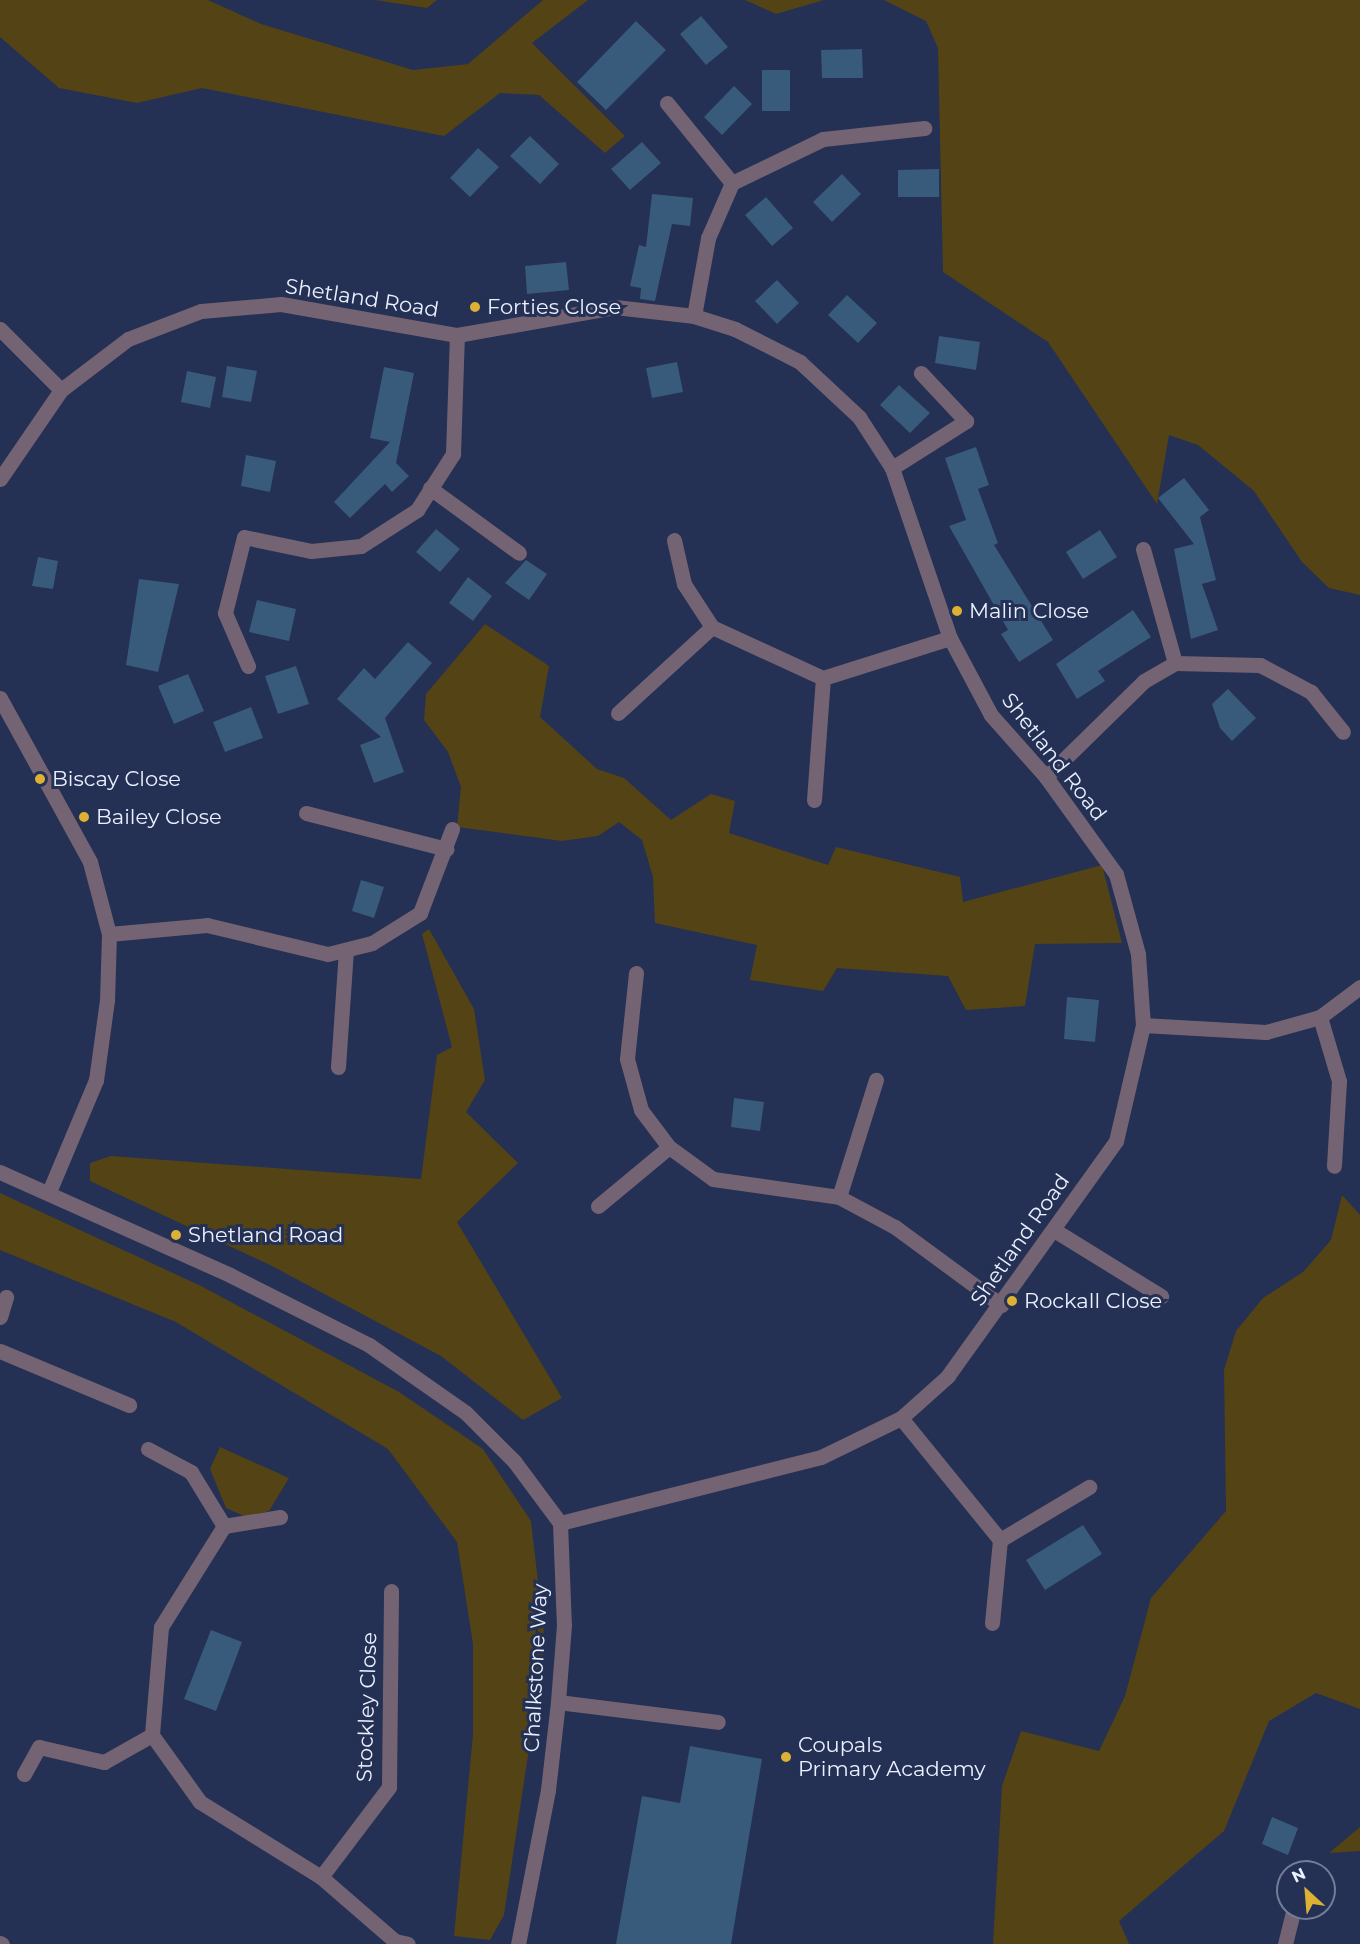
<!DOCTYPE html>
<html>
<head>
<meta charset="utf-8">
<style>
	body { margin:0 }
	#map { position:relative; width:1360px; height:1944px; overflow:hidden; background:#243054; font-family:Montserrat,sans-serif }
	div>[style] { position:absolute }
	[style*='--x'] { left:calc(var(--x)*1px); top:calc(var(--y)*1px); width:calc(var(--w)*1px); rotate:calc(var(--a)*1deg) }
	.green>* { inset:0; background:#544314 }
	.building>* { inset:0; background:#385a7b }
	.minor>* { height:15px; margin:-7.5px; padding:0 7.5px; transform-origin:7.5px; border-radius:7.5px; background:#746473 }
	.dots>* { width:16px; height:16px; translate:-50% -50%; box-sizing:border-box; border:3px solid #243054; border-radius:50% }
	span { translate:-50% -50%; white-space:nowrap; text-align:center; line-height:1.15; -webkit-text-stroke:6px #243054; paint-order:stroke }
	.street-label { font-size:21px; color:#eaf0fe }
	.poi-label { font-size:21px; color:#eaf0fe }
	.left { translate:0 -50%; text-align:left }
	.north { position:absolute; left:1276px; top:1860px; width:60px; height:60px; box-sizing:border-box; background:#243054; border:2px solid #737d98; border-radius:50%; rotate:334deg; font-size:16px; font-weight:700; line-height:24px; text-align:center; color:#eaf0fe }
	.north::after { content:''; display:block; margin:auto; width:21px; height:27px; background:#ddb133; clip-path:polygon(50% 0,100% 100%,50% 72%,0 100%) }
</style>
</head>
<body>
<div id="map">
	<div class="green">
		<i style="clip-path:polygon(0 0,208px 0,261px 24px,413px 70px,468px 64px,543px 0,588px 0,532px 43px,625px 136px,605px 153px,539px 95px,500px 93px,444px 136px,202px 88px,137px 103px,59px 88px,0 37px)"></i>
		<i style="clip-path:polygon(375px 0,437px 0,427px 8px)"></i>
		<i style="clip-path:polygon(745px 0,824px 0,776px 14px)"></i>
		<i style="clip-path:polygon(884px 0,1360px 0,1360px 595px,1329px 588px,1302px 562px,1254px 491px,1198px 445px,1169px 435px,1157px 504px,1048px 342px,943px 272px,938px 48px,926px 21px)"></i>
		<i style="clip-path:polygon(485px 624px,549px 666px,540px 717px,597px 769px,624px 778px,671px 820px,711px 794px,735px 801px,729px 833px,828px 865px,836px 847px,960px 877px,963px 902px,1102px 865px,1122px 943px,1035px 944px,1025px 1006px,966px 1010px,948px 976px,837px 968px,823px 991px,750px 980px,757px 945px,655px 923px,653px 877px,642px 840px,619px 822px,598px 836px,562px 841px,457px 827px,461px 787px,448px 752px,424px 720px,426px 694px)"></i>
		<i style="clip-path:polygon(429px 929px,474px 1009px,485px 1080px,466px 1112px,518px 1163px,457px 1222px,562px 1398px,523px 1420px,441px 1356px,268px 1264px,90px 1181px,90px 1163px,111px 1156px,421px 1179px,437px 1055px,452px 1047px,422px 934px)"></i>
		<i style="clip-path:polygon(0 1193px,201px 1286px,399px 1392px,483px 1449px,531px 1521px,545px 1642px,504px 1915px,490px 1940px,454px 1936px,473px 1734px,473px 1644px,457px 1542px,388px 1449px,176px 1322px,0 1250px)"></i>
		<i style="clip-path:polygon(1342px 1195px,1360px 1215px,1360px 1709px,1316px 1693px,1269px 1721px,1224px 1831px,1119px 1921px,1129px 1944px,993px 1944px,1002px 1786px,1021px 1731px,1099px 1751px,1125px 1696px,1151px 1598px,1226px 1511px,1224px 1370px,1236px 1331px,1263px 1298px,1303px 1272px,1331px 1240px)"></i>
		<i style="clip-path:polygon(220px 1447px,289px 1478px,269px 1511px,246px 1517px,226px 1508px,210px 1469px)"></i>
		<i style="clip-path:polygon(1360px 1827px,1360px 1851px,1329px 1853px)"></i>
	</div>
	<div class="building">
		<i style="clip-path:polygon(701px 16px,728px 47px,706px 65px,680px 34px)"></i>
		<i style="clip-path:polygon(636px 21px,666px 50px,606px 110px,577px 82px)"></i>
		<i style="clip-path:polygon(862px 49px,863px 78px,822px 78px,821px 50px)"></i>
		<i style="clip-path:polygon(762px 70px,790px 70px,790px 111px,762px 111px)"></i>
		<i style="clip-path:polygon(734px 86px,752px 104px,722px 135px,704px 117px)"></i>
		<i style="clip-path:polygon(530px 136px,559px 164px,540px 184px,510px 156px)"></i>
		<i style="clip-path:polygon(642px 142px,661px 163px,630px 190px,611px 169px)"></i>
		<i style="clip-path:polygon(478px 148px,499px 167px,470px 197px,450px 178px)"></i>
		<i style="clip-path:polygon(939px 169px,939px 197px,898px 197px,898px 170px)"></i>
		<i style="clip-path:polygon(842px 174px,861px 194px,832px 222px,813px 202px)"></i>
		<i style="clip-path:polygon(652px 194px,693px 198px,690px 226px,672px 224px,655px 301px,640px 299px,641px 288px,630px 286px,639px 245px,646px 247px)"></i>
		<i style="clip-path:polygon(766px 197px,793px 228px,772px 246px,745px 215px)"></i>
		<i style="clip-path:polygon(566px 262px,569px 290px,527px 294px,525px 266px)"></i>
		<i style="clip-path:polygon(777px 280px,799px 303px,777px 324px,755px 301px)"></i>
		<i style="clip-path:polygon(847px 295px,877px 323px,858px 343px,828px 315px)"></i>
		<i style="clip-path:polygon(939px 336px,980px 342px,976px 370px,935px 363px)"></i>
		<i style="clip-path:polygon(677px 362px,683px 392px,652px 398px,646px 368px)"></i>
		<i style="clip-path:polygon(227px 366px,257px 371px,251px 402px,222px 397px)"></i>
		<i style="clip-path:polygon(384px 367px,414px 373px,396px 463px,409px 476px,392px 492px,385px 484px,350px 518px,334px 502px,390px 442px,370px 438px)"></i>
		<i style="clip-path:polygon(187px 371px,216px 377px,210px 408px,181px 402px)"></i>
		<i style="clip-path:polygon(899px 385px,930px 413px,910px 433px,880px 405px)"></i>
		<i style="clip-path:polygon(976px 447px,989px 485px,978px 489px,998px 543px,994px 545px,1053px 640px,1019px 662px,1001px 634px,1008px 630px,949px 526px,966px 520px,945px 458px)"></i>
		<i style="clip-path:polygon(246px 455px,276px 461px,270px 492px,241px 486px)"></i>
		<i style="clip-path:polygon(1184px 478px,1209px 510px,1200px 517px,1216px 580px,1202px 584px,1218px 630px,1191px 639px,1174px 549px,1194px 544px,1158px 498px)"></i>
		<i style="clip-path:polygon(436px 529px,460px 549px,440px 572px,416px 552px)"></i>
		<i style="clip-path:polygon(1100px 530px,1117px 557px,1083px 579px,1066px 552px)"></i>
		<i style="clip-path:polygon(38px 557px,58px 561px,53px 589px,32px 586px)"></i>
		<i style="clip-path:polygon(526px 560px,547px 574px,529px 600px,505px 583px)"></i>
		<i style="clip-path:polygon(468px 577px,492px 596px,473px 621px,449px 603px)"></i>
		<i style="clip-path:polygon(139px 579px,179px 584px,158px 672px,126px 665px)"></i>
		<i style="clip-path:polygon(257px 600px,296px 609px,289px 641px,249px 632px)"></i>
		<i style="clip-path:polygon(1133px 610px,1151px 637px,1098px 671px,1105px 681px,1077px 699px,1056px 664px)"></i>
		<i style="clip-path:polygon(408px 642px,432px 663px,385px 718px,404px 772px,374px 783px,360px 745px,381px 737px,337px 699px,364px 668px,375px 679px)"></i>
		<i style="clip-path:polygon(296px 666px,309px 704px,278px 714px,265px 676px)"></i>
		<i style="clip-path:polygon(188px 674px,204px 711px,174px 724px,158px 686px)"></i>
		<i style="clip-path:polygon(1228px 689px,1256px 718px,1232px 741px,1220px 728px,1212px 704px)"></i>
		<i style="clip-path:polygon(251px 707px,263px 738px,225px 752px,213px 722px)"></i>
		<i style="clip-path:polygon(361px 880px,384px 887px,374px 918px,352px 911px)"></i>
		<i style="clip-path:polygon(1067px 997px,1099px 1000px,1095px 1042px,1064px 1039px)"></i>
		<i style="clip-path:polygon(734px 1098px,764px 1102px,760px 1131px,731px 1127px)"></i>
		<i style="clip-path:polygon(1083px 1525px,1102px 1554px,1045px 1590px,1026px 1560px)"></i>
		<i style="clip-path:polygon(211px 1630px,242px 1642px,216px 1711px,184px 1699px)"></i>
		<i style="clip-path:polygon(690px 1746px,762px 1759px,731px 1944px,616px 1944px,642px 1796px,680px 1803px)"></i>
		<i style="clip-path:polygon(1272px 1817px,1298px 1828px,1288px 1855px,1262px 1844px)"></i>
	</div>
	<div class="minor">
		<i style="--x:667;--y:103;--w:103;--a:50.9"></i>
		<i style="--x:694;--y:316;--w:79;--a:-79.8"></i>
		<i style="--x:708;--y:238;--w:60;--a:-66.4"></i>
		<i style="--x:732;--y:183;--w:101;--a:-25.8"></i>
		<i style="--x:823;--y:139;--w:102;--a:-6.2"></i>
		<i style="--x:0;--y:329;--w:86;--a:45"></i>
		<i style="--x:892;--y:468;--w:88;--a:-32.4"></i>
		<i style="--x:966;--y:421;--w:66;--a:-133.2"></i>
		<i style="--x:0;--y:479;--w:108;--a:-55.6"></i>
		<i style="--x:61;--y:390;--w:84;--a:-37.3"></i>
		<i style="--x:128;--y:339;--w:78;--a:-21"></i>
		<i style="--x:201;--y:311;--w:80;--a:-5"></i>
		<i style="--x:281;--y:304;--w:179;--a:10"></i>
		<i style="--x:457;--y:335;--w:160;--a:-10"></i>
		<i style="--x:615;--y:307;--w:80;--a:6.5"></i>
		<i style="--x:694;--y:316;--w:43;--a:17.6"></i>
		<i style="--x:735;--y:329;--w:73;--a:26.9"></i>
		<i style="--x:800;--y:362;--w:81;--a:43"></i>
		<i style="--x:859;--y:417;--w:61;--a:57.1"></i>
		<i style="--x:892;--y:468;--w:180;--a:71.2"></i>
		<i style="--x:950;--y:638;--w:87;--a:62"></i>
		<i style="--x:991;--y:715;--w:83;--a:48.4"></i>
		<i style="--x:1046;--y:777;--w:120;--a:54.2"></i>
		<i style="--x:1116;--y:874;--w:83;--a:74.6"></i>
		<i style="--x:1138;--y:954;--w:71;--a:86"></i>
		<i style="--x:1143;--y:1025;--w:119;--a:103.1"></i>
		<i style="--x:1116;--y:1141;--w:289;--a:125.6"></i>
		<i style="--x:948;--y:1376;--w:63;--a:138.2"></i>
		<i style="--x:901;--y:1418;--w:89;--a:154"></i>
		<i style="--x:821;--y:1457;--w:269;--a:165.8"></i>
		<i style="--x:430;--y:488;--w:110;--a:36.1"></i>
		<i style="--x:674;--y:540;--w:45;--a:77.2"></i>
		<i style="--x:684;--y:584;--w:51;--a:56.9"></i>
		<i style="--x:712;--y:627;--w:122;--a:24.7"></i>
		<i style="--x:823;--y:678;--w:133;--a:-17.5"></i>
		<i style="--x:1143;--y:549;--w:118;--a:74.3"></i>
		<i style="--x:248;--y:666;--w:58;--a:-113.5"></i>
		<i style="--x:225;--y:613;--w:78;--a:-76"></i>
		<i style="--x:244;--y:537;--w:68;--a:11.8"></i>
		<i style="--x:311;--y:551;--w:50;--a:-5.7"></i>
		<i style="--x:361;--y:546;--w:67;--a:-32.7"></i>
		<i style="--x:417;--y:510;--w:67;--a:-57.3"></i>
		<i style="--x:453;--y:454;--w:119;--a:-88.1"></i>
		<i style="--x:0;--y:698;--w:187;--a:61.2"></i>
		<i style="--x:90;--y:862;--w:74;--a:75.2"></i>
		<i style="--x:109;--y:934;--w:66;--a:91.7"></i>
		<i style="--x:107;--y:1000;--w:81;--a:97.8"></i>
		<i style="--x:96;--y:1080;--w:121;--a:112.8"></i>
		<i style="--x:618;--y:713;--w:127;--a:-42.5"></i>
		<i style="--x:1046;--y:777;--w:137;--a:-44.4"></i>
		<i style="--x:1144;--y:681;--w:36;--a:-30"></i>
		<i style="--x:1175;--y:663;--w:85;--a:1.3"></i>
		<i style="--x:1260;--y:665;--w:58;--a:27.9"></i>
		<i style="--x:1311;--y:692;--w:51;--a:51.3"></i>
		<i style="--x:814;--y:800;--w:122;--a:-85.8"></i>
		<i style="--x:306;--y:813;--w:145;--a:14.4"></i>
		<i style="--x:109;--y:934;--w:98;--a:-5.2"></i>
		<i style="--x:207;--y:925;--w:124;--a:13.5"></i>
		<i style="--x:328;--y:954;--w:45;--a:-14"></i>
		<i style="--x:372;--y:943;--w:57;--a:-32"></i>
		<i style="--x:420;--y:913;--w:90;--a:-69.1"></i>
		<i style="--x:636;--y:973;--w:86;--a:96"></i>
		<i style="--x:627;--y:1059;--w:53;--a:74.6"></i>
		<i style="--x:641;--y:1110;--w:46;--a:52.9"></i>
		<i style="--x:669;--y:1147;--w:54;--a:36"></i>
		<i style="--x:713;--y:1179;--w:127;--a:8.1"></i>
		<i style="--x:839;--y:1197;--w:64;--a:28.2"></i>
		<i style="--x:895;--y:1227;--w:132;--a:36.3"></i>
		<i style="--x:1320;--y:1017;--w:67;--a:73.5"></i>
		<i style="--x:1339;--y:1081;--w:85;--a:93.4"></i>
		<i style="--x:1143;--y:1025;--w:123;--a:3.3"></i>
		<i style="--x:1266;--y:1032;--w:56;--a:-15.5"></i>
		<i style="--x:1320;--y:1017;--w:50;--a:-36.9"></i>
		<i style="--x:338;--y:1067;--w:117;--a:-86.1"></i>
		<i style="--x:0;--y:1172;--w:252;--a:24.1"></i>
		<i style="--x:230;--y:1275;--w:156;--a:26.7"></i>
		<i style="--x:369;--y:1345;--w:118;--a:35"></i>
		<i style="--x:466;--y:1413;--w:68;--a:45"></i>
		<i style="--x:514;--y:1461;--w:77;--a:53.4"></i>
		<i style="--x:560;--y:1523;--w:102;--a:87.8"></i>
		<i style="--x:564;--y:1625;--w:77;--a:94.5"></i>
		<i style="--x:558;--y:1702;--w:89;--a:96.5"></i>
		<i style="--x:548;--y:1790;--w:157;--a:101"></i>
		<i style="--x:839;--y:1197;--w:123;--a:-72.5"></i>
		<i style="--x:598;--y:1206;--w:92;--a:-39.7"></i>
		<i style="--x:1054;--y:1230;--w:126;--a:31.7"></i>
		<i style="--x:0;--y:1317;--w:21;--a:-73"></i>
		<i style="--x:0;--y:1351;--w:140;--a:22.7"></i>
		<i style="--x:901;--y:1418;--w:157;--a:50.9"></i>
		<i style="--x:148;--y:1449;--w:49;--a:28.1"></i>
		<i style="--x:191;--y:1472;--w:63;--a:58.6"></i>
		<i style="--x:280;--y:1517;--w:57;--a:170.9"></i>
		<i style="--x:224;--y:1526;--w:119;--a:122"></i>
		<i style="--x:161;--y:1627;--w:108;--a:94.8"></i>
		<i style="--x:152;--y:1735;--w:82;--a:54.4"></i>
		<i style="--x:200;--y:1802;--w:142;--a:31.8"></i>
		<i style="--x:321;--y:1877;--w:98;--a:40.9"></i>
		<i style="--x:395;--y:1941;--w:13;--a:13"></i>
		<i style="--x:1000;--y:1540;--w:104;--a:-30.8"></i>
		<i style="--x:992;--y:1623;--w:83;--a:-84.5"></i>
		<i style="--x:558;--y:1702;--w:161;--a:7.1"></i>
		<i style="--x:24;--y:1774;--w:31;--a:-61"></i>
		<i style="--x:39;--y:1747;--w:67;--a:13"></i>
		<i style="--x:104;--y:1762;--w:55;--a:-29.4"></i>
		<i style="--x:1306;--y:1872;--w:5;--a:-68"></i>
		<i style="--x:321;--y:1877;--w:113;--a:-52.9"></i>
		<i style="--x:389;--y:1787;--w:196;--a:-89.4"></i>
		<i style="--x:0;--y:1943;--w:2;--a:27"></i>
		<i style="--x:1285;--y:1944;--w:37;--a:-76"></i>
	</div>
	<div class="dots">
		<i style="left:475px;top:307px;background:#ddb133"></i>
		<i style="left:957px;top:611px;background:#ddb133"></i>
		<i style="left:40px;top:779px;background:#ddb133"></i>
		<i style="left:84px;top:817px;background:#ddb133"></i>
		<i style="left:176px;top:1235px;background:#ddb133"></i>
		<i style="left:1012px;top:1301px;background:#ddb133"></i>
		<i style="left:786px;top:1757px;background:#ddb133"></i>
	</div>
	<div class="street-label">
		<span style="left:362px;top:298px;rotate:9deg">Shetland Road</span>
		<span style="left:1054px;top:757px;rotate:52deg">Shetland Road</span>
		<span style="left:1020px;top:1240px;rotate:-55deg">Shetland Road</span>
		<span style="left:536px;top:1668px;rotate:-87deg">Chalkstone Way</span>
		<span style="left:367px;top:1707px;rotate:-88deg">Stockley Close</span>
	</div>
	<div class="poi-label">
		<span class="left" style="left:487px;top:307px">Forties Close</span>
		<span class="left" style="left:969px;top:611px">Malin Close</span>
		<span class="left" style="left:52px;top:779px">Biscay Close</span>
		<span class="left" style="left:96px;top:817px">Bailey Close</span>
		<span class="left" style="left:188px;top:1235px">Shetland Road</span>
		<span class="left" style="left:1024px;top:1301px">Rockall Close</span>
		<span class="left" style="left:798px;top:1757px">Coupals<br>Primary Academy</span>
	</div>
	<div class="north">N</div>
</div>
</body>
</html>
